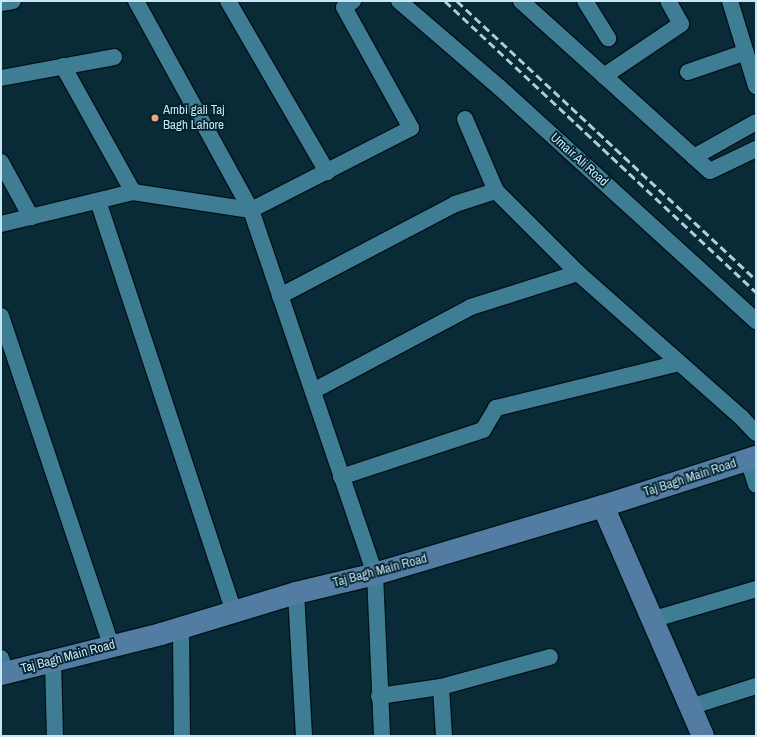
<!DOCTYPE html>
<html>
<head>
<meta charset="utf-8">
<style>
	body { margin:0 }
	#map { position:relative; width:757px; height:737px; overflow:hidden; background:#092b37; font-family:"Archivo Narrow",sans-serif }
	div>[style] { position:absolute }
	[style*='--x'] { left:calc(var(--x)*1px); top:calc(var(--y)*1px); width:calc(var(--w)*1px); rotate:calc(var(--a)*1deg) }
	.roads { filter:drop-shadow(1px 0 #021219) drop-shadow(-1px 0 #021219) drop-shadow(0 1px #021219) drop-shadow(0 -1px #021219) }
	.street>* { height:16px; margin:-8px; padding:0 8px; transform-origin:8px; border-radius:8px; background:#3f7d94 }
	.secondary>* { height:22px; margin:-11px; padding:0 11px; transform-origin:11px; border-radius:11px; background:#527ca1 }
	.rail>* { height:3px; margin-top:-1.5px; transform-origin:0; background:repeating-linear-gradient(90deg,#afceda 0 8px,transparent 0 12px) }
	.dots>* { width:11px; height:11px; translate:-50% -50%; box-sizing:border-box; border:2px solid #00212d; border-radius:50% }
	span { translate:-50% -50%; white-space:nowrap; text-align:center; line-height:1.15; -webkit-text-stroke:3.5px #00212d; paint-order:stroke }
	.poi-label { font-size:13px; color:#c8e6f3 }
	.left { translate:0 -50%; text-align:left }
	.street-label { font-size:13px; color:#c8e6f3 }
	.frame { position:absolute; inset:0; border:2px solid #c8e6f3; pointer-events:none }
</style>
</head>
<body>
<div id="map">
	<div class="roads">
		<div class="street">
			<i style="--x:136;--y:1;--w:239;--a:61.2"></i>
			<i style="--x:251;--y:210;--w:180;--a:-27.1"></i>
			<i style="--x:411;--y:128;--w:138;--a:-119"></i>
			<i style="--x:344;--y:7;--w:11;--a:-34"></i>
			<i style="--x:228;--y:1;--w:198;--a:59.9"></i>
			<i style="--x:399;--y:1;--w:132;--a:40.7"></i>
			<i style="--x:499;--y:87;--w:348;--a:42.3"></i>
			<i style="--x:521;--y:1;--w:254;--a:42"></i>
			<i style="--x:710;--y:171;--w:51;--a:-25.6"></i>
			<i style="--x:585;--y:1;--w:44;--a:58.1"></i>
			<i style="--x:730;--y:1;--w:89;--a:73"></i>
			<i style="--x:1;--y:3;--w:12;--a:-9"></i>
			<i style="--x:63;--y:66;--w:144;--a:60.9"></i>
			<i style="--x:688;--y:72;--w:61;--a:-19"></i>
			<i style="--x:604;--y:76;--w:93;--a:-34"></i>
			<i style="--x:681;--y:24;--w:26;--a:-119"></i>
			<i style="--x:1;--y:78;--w:115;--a:-10.5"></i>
			<i style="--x:465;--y:119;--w:78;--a:66.7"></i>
			<i style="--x:496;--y:191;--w:116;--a:45"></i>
			<i style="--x:578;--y:273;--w:217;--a:41.5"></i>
			<i style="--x:741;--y:417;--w:22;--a:47"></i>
			<i style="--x:694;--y:157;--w:71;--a:-29.4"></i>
			<i style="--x:1;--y:162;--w:63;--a:61.4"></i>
			<i style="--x:98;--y:201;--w:434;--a:71.7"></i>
			<i style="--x:1;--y:224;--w:136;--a:-13.6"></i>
			<i style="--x:133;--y:192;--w:119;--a:8.7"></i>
			<i style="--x:251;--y:210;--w:385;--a:71.2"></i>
			<i style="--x:375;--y:574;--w:162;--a:87.5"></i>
			<i style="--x:280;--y:296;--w:198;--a:-27.7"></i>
			<i style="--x:455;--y:204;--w:43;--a:-17.6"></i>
			<i style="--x:1;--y:316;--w:347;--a:71.5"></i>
			<i style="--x:313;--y:391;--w:179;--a:-28"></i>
			<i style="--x:471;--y:307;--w:112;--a:-17.6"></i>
			<i style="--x:748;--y:460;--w:26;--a:72"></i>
			<i style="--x:341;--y:477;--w:150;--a:-18.3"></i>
			<i style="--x:483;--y:430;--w:26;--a:-59"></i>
			<i style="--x:496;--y:408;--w:188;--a:-13.8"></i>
			<i style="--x:296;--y:593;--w:143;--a:86.8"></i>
			<i style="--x:651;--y:620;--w:109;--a:-16.4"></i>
			<i style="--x:181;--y:628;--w:108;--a:89.5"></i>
			<i style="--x:1;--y:658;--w:16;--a:72"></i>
			<i style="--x:53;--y:661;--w:75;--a:88.5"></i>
			<i style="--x:441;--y:687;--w:49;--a:86.5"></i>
			<i style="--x:379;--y:696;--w:63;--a:-8.3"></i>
			<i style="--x:441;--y:687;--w:113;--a:-15.4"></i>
			<i style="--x:690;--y:707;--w:69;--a:-17.7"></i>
		</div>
		<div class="secondary">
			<i style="--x:603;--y:506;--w:251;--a:66.5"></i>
			<i style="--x:1;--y:674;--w:165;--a:-14"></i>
			<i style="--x:161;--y:634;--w:141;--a:-16.9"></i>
			<i style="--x:296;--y:593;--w:81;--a:-13.5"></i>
			<i style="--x:375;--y:574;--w:238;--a:-16.6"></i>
			<i style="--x:603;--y:506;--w:161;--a:-17.8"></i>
		</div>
	</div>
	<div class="rail">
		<i style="--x:445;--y:1;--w:426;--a:43.1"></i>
		<i style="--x:457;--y:1;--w:409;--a:43"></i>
	</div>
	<div class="dots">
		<i style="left:155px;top:118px;background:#f1a17c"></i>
	</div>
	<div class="poi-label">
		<span class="left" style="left:163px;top:118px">Ambi gali Taj<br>Bagh Lahore</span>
	</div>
	<div class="street-label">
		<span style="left:579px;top:160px;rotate:42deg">Umair Ali Road</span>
		<span style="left:690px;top:478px;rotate:-18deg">Taj Bagh Main Road</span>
		<span style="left:380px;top:571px;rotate:-15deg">Taj Bagh Main Road</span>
		<span style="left:68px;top:657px;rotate:-15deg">Taj Bagh Main Road</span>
	</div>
	<div class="frame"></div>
</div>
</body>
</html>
